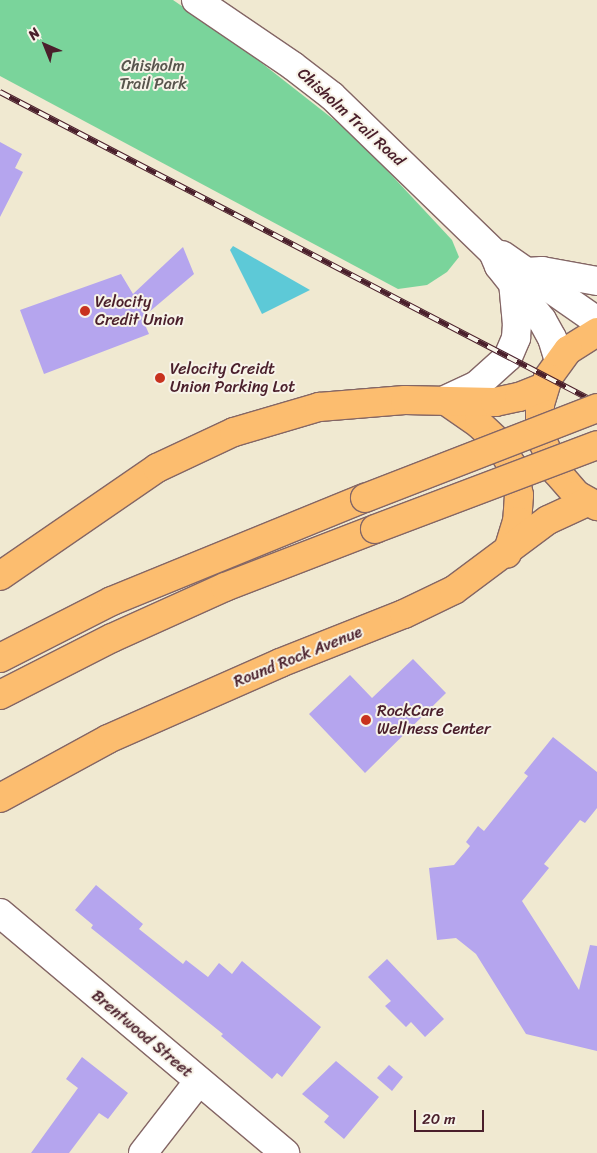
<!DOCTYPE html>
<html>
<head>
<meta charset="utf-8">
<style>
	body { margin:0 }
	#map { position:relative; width:597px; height:1153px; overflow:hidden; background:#f0e9d1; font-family:Sriracha,sans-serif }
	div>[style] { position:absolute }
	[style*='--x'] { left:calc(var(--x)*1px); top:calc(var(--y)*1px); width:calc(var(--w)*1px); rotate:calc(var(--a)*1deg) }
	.green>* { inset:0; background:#7ad49b }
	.water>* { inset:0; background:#5dc9d7 }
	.building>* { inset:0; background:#b5a5ee }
	.roads { filter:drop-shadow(1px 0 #846665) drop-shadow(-1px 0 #846665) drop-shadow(0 1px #846665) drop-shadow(0 -1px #846665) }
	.minor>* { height:28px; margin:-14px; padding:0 14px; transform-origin:14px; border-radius:14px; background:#fff }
	.major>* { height:28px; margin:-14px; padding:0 14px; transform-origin:14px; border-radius:14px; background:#fcbd6f }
	.rail>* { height:5.5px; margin-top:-2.75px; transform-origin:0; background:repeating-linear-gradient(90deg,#f7f3e8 0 11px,#4a1f2b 0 22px); box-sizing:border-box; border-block:1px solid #4a1f2b }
	.bridges { filter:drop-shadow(1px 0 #846665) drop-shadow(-1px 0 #846665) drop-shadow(0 1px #846665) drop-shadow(0 -1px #846665) }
	.major-bridge>* { height:28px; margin:-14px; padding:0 14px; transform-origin:14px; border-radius:14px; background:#fcbd6f }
	.dots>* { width:14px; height:14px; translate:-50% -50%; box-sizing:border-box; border:2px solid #f7f3e8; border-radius:50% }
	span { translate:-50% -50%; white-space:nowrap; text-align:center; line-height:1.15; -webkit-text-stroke:4px #f7f3e8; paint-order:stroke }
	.park-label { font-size:16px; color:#58554d }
	.street-label { font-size:16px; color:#4a1f2b }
	.poi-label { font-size:16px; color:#4a1f2b }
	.left { translate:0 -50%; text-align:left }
	.north { position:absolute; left:20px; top:20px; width:50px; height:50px; -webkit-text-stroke:4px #f7f3e8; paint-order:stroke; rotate:316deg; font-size:14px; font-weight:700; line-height:20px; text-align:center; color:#4a1f2b }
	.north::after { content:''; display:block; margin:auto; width:18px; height:22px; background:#4a1f2b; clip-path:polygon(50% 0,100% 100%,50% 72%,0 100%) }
	.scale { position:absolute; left:414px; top:1110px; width:70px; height:22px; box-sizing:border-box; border:2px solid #4a1f2b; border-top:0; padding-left:6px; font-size:15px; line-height:18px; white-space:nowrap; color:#4a1f2b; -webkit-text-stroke:4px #f7f3e8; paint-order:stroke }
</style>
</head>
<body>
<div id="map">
	<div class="green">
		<i style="clip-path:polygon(0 0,173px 0,240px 46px,356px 137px,452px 240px,459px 257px,447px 272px,427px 285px,398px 289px,0 76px)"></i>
	</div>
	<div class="water">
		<i style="clip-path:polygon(233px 246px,310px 290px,262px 314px,230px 250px)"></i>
	</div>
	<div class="building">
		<i style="clip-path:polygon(0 142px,22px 154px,15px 168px,23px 172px,0 217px)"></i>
		<i style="clip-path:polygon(183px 247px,194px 274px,142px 318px,149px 334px,44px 374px,20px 310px,121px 274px,133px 294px)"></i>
		<i style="clip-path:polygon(413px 659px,446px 693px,365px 773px,309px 714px,350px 675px,372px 698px)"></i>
		<i style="clip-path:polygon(553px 737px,597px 772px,597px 808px,585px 823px,580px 820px,544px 864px,549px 868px,522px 901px,579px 990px,590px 945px,597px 946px,597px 1051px,526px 1034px,476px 954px,456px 938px,437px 940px,429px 868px,454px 865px,470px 846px,466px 842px,478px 826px,484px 831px,528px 776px,524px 773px)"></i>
		<i style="clip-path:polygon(96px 885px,143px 924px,139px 929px,183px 964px,186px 960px,208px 977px,219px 963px,232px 974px,242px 961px,321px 1027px,282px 1077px,277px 1073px,272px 1079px,221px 1036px,223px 1034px,91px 928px,93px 925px,75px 910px)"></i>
		<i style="clip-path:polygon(387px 959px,444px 1019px,425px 1037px,411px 1022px,406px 1027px,385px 1006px,391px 1001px,368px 977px)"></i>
		<i style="clip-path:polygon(82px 1057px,128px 1093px,108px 1119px,99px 1113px,69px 1153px,31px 1153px,78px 1088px,66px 1079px)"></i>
		<i style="clip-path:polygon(336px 1061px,379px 1097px,344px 1139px,324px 1122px,329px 1116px,302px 1094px)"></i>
		<i style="clip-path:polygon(389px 1065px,403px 1077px,392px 1091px,377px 1078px)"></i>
	</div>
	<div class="roads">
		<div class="minor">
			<i style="--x:196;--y:0;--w:117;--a:34.2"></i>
			<i style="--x:293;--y:66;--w:49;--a:37.6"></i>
			<i style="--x:332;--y:96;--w:224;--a:44.1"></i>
			<i style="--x:493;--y:252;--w:15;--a:67"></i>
			<i style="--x:499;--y:266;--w:69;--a:51.5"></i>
			<i style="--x:542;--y:320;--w:21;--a:61"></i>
			<i style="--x:552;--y:338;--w:24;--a:73"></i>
			<i style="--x:502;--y:255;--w:116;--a:34.8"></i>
			<i style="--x:527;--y:272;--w:15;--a:-4"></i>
			<i style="--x:542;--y:271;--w:56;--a:10.3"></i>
			<i style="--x:445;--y:400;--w:35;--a:-25"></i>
			<i style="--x:477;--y:385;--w:42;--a:-42.1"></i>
			<i style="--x:508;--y:357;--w:21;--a:-67"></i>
			<i style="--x:516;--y:338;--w:13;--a:-86"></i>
			<i style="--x:517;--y:325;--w:43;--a:-95.3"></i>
			<i style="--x:0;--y:913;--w:373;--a:40.1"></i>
			<i style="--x:143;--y:1153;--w:90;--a:-52.2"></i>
		</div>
		<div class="major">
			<i style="--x:597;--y:332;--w:34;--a:148"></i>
			<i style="--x:568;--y:350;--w:34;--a:126"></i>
			<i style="--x:548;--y:378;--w:28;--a:107"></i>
			<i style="--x:540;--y:405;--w:19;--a:90"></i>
			<i style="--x:540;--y:424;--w:18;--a:81"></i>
			<i style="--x:543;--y:442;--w:32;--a:66"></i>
			<i style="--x:556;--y:471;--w:32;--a:49"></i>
			<i style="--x:577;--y:495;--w:23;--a:29"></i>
			<i style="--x:446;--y:401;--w:40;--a:34.9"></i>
			<i style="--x:479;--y:424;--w:23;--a:43"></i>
			<i style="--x:496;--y:440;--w:32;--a:58"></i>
			<i style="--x:513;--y:467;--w:29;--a:78"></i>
			<i style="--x:519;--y:495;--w:26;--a:94"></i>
			<i style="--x:517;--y:521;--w:34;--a:107"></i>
			<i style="--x:0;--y:576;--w:191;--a:-34.5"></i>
			<i style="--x:157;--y:468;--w:85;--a:-25.1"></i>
			<i style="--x:234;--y:432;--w:89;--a:-16.4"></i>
			<i style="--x:319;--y:407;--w:86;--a:-4.7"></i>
			<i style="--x:405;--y:400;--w:90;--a:1.3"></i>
			<i style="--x:495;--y:402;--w:25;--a:-12"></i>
			<i style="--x:519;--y:397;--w:27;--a:-22"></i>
			<i style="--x:0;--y:658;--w:126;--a:-27"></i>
			<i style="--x:112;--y:601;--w:273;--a:-22.2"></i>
			<i style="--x:0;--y:695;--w:126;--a:-27"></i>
			<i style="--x:112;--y:638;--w:124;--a:-24.3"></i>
			<i style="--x:225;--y:587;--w:161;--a:-21.1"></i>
			<i style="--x:0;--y:798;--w:123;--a:-28.6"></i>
			<i style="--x:108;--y:739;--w:188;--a:-23.8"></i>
			<i style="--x:280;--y:663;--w:133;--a:-21.6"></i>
			<i style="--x:404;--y:614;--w:55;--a:-25.6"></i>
			<i style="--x:454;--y:590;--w:117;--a:-36.7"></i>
			<i style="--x:548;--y:520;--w:43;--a:-24.8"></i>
		</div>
	</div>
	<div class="rail">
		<i style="--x:0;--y:92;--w:673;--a:27.52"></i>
	</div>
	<div class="bridges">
		<div class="major-bridge">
			<i style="--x:365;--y:498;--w:249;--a:-21.2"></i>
			<i style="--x:375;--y:529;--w:237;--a:-20.7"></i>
		</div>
	</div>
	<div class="dots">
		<i style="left:85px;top:311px;background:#c8321e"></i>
		<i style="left:160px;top:378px;background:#c8321e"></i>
		<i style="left:366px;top:720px;background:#c8321e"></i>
	</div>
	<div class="park-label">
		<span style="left:153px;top:75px">Chisholm<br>Trail Park</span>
	</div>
	<div class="street-label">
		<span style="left:351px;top:117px;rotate:42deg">Chisholm Trail Road</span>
		<span style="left:298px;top:657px;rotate:-22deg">Round Rock Avenue</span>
		<span style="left:142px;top:1034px;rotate:40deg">Brentwood Street</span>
	</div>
	<div class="poi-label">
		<span class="left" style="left:95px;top:311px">Velocity<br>Credit Union</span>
		<span class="left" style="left:170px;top:378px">Velocity Creidt<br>Union Parking Lot</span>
		<span class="left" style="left:377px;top:720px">RockCare<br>Wellness Center</span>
	</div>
	<div class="north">N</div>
	<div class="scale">20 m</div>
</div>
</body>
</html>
